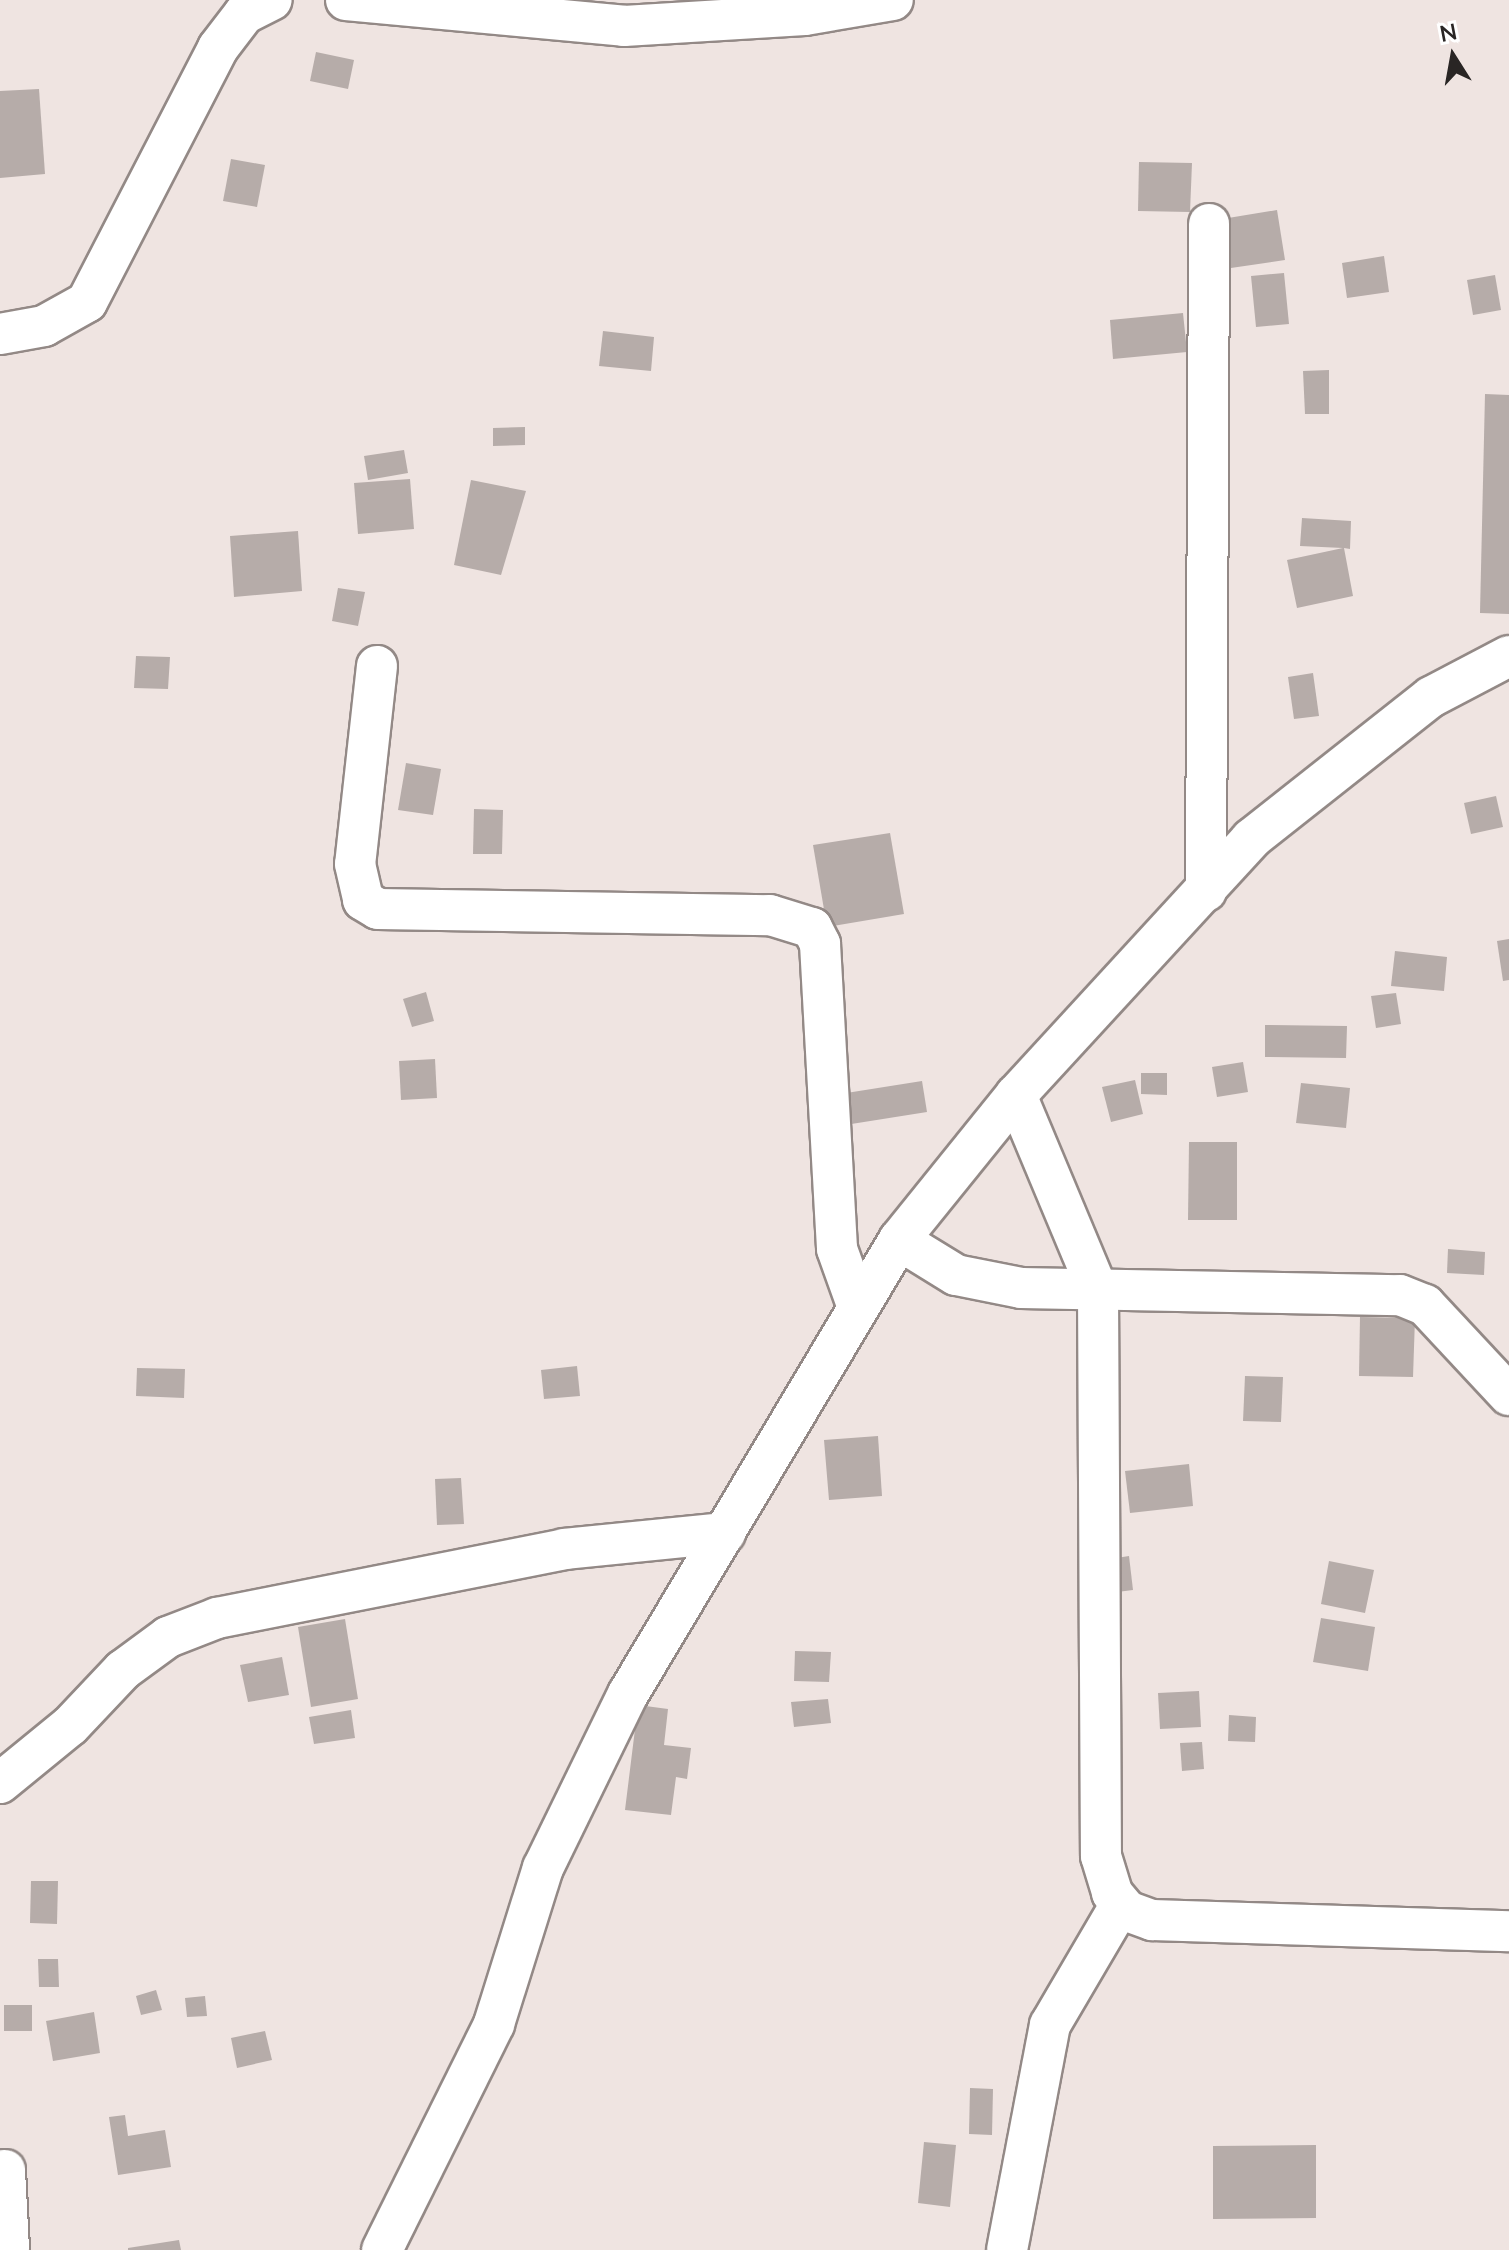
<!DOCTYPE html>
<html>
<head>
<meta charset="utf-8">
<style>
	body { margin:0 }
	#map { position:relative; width:1509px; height:2250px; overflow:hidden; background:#efe4e1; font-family:Lato,sans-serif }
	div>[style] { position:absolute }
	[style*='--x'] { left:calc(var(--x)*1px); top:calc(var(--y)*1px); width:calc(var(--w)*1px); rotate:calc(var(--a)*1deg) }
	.building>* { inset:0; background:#b6aca9 }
	.roads { filter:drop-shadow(2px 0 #938986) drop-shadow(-2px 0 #938986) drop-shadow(0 2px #938986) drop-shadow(0 -2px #938986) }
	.minor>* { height:40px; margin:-20px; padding:0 20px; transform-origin:20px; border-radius:20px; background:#fff }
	span { translate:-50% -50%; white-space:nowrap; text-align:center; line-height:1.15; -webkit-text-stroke:6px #fff; paint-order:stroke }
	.north { position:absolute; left:1413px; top:16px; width:80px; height:80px; -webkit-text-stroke:6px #fff; paint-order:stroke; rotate:349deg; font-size:22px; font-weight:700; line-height:32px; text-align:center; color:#292524 }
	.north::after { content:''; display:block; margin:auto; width:28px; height:36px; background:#292524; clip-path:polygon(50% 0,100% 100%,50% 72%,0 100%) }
</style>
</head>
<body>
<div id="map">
	<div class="building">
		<i style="clip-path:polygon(316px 52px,354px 60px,348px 89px,310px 81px)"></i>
		<i style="clip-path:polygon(39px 89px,45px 174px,0 178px,0 91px)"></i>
		<i style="clip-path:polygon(231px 159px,265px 165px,257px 207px,223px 201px)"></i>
		<i style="clip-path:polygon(1139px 162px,1192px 163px,1190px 212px,1138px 211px)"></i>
		<i style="clip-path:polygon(1277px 210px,1285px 260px,1224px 269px,1216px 220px)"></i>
		<i style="clip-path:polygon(1384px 256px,1389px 292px,1347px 298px,1342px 263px)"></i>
		<i style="clip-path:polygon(1284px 273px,1289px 324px,1256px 327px,1251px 276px)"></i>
		<i style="clip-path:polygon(1495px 275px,1501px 310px,1473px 315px,1467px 280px)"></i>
		<i style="clip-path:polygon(1183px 313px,1187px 352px,1113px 359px,1110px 320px)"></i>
		<i style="clip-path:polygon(603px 331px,654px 337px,651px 371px,599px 366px)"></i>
		<i style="clip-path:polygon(1329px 370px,1329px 414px,1305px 414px,1303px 371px)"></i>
		<i style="clip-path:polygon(1485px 394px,1509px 395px,1509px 614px,1480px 613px)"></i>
		<i style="clip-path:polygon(525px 427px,525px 445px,493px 446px,493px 428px)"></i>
		<i style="clip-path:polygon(404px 450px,408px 473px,368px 480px,364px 456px)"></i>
		<i style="clip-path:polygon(410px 479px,414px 529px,358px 534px,354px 483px)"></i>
		<i style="clip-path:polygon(471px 480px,526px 491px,501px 575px,454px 565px)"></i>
		<i style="clip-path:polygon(1302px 518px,1351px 521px,1350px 549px,1344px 548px,1353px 596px,1297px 608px,1287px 560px,1343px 548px,1300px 546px)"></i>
		<i style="clip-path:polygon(298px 531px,302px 591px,234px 597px,230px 536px)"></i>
		<i style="clip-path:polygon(338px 588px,365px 592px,358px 626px,332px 621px)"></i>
		<i style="clip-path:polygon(136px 656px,170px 657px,168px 689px,134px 688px)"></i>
		<i style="clip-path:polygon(1313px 673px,1319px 716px,1294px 719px,1288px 677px)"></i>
		<i style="clip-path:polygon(406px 763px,441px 769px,433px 815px,398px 810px)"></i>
		<i style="clip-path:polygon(1496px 796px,1503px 827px,1471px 834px,1464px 803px)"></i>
		<i style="clip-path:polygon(474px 809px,503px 810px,502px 854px,473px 854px)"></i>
		<i style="clip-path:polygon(890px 833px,904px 914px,827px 927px,813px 845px)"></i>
		<i style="clip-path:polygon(1509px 939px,1509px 980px,1503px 981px,1497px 941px)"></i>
		<i style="clip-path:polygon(1395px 951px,1447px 957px,1444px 991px,1391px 986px)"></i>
		<i style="clip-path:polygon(426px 992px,434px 1021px,412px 1027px,403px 999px)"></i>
		<i style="clip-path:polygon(1396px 993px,1401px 1024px,1376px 1028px,1371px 996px)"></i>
		<i style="clip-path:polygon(1265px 1025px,1347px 1026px,1346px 1058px,1265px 1057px)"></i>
		<i style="clip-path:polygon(435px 1059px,437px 1098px,401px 1100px,399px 1061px)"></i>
		<i style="clip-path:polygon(1243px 1062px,1248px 1092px,1217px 1097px,1212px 1067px)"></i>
		<i style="clip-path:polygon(1141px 1073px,1167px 1073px,1167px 1095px,1141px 1094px)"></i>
		<i style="clip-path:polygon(1135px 1080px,1143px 1114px,1111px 1122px,1102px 1087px)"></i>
		<i style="clip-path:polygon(922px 1081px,927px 1112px,845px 1125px,840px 1094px)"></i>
		<i style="clip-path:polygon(1301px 1083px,1350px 1088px,1346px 1128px,1296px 1123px)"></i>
		<i style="clip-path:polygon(1189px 1142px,1237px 1142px,1237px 1220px,1188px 1220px)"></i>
		<i style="clip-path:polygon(1448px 1249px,1485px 1252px,1484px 1275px,1447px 1273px)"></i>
		<i style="clip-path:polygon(1360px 1317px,1415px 1318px,1413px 1377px,1359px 1376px)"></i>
		<i style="clip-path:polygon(577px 1366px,580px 1396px,544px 1399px,541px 1370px)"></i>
		<i style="clip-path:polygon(137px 1368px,185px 1369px,184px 1398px,136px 1396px)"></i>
		<i style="clip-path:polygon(1245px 1376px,1283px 1377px,1281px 1422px,1243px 1421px)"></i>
		<i style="clip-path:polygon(878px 1436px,882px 1496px,829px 1500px,824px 1440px)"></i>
		<i style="clip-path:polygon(1189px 1464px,1193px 1506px,1130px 1513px,1125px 1471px)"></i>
		<i style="clip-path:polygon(461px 1478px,464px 1524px,437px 1525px,435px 1479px)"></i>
		<i style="clip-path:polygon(1129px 1556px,1133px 1590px,1109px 1593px,1104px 1560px)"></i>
		<i style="clip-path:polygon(1329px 1561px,1374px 1570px,1365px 1613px,1321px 1604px)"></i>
		<i style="clip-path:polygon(1321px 1618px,1375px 1627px,1368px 1671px,1313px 1662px)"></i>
		<i style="clip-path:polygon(345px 1619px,358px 1699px,311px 1707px,298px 1627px)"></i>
		<i style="clip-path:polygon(795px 1651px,831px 1652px,829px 1682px,794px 1681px)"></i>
		<i style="clip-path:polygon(282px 1657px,289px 1695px,248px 1702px,240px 1665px)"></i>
		<i style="clip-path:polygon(1199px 1691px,1201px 1727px,1160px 1729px,1158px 1693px)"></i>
		<i style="clip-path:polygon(828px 1699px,831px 1723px,794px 1727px,791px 1702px)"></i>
		<i style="clip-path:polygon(638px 1705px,668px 1709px,664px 1745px,691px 1748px,687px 1779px,676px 1777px,671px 1815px,625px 1810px)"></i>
		<i style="clip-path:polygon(351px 1710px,355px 1738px,314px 1744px,309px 1717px)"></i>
		<i style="clip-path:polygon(1229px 1715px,1256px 1717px,1255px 1742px,1228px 1741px)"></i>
		<i style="clip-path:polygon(1202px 1742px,1204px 1769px,1182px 1771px,1180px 1743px)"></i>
		<i style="clip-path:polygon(31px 1881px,58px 1881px,57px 1924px,30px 1923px)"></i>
		<i style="clip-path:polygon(38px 1959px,58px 1959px,59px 1987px,39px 1987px)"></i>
		<i style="clip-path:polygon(156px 1990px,162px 2010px,141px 2015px,136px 1996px)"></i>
		<i style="clip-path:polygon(205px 1996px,207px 2016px,187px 2017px,185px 1998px)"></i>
		<i style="clip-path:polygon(4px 2005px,32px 2005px,32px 2031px,4px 2031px)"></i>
		<i style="clip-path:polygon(94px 2012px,100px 2053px,53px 2061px,46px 2021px)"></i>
		<i style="clip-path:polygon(265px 2031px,272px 2060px,237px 2068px,231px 2038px)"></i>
		<i style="clip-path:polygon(970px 2088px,993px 2089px,992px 2135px,969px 2134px)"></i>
		<i style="clip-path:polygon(125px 2115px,128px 2136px,165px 2130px,171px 2167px,118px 2175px,109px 2117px)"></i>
		<i style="clip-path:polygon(924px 2142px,956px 2145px,950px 2207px,918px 2203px)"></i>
		<i style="clip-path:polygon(1316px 2145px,1316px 2218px,1213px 2219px,1213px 2146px)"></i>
		<i style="clip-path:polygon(179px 2240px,181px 2250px,128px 2250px,128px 2248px)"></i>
	</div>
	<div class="roads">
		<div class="minor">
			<i style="--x:346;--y:0;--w:279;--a:5.3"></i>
			<i style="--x:624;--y:26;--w:181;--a:-3.5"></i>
			<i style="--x:805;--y:15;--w:89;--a:-9.7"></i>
			<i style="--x:0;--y:334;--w:45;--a:-10.3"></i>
			<i style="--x:44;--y:326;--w:49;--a:-29.2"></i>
			<i style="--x:87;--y:302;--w:286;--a:-62.7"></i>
			<i style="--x:218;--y:48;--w:43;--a:-52.6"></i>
			<i style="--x:244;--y:14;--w:31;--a:-27"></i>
			<i style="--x:377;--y:666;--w:199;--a:96.3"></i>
			<i style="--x:355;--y:864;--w:37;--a:77"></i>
			<i style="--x:363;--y:900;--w:17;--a:31"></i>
			<i style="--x:378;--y:909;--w:392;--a:0.9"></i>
			<i style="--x:770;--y:915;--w:44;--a:17.2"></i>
			<i style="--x:812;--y:928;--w:18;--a:63"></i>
			<i style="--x:820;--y:944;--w:305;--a:86.8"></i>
			<i style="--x:837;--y:1249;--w:56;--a:70.3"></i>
			<i style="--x:1206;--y:891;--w:667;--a:-89.74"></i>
			<i style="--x:1016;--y:1095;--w:212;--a:67.3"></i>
			<i style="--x:1098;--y:1291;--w:565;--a:89.7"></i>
			<i style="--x:1101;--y:1856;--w:39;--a:73"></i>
			<i style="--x:1112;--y:1893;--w:23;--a:50"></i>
			<i style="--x:1127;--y:1911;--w:27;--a:20"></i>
			<i style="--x:1152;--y:1920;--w:357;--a:1.8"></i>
			<i style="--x:899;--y:1240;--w:67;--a:31.6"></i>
			<i style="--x:956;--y:1275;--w:66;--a:11.3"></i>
			<i style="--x:1021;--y:1288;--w:379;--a:1.1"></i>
			<i style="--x:1400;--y:1295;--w:27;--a:22"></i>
			<i style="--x:1425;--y:1305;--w:123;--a:47"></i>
			<i style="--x:0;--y:1783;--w:90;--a:-39.2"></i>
			<i style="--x:70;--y:1726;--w:77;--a:-46.6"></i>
			<i style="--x:123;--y:1670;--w:56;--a:-36.3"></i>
			<i style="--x:168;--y:1637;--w:53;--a:-21.2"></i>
			<i style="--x:217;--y:1618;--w:354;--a:-11.2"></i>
			<i style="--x:564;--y:1549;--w:162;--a:-5.7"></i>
			<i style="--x:5;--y:2170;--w:80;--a:87.1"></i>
			<i style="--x:382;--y:2250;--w:252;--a:-63.6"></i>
			<i style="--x:494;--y:2024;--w:164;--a:-72.6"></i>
			<i style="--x:543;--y:1868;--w:194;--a:-64"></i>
			<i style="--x:628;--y:1694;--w:529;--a:-59.17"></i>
			<i style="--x:899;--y:1240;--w:186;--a:-51.1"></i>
			<i style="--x:1016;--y:1095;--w:348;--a:-47.4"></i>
			<i style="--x:1251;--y:839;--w:229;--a:-38.3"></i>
			<i style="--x:1431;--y:697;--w:88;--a:-27.7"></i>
			<i style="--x:1007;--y:2250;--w:229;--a:-79.2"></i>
			<i style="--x:1050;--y:2025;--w:134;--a:-59.6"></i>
			<i style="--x:1118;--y:1909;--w:9;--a:13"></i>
		</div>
	</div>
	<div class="north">N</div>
</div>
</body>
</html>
